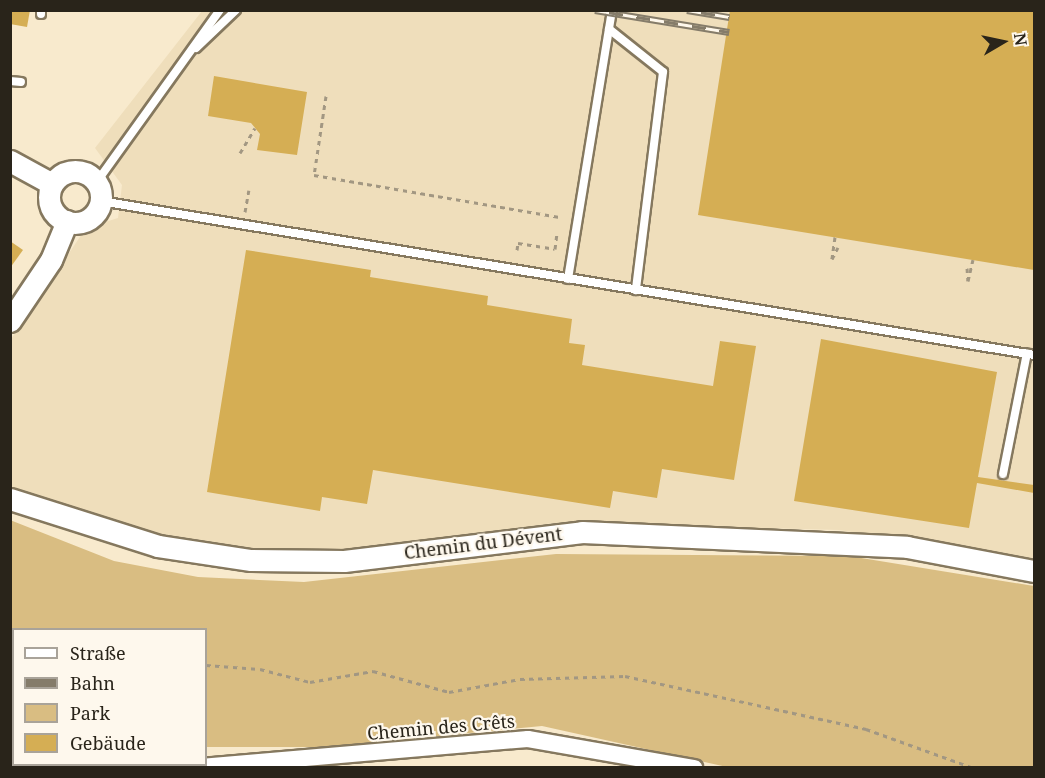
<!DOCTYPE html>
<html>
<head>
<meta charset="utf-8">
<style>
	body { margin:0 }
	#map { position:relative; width:1045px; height:778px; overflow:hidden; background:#f8eacd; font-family:"Noto Serif",serif }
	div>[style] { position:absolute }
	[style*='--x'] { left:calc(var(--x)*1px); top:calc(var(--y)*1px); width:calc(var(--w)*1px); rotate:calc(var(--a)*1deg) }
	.built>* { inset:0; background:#efdebb }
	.green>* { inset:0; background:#d9bd82 }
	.building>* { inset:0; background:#d5ae54 }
	.path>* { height:3px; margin-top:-1.5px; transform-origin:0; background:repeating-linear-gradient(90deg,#a29782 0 4.5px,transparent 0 9px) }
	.roads { filter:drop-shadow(2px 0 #85785e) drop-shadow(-2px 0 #85785e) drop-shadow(0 2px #85785e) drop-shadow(0 -2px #85785e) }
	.service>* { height:8px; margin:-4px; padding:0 4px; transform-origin:4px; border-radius:4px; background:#fff }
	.minor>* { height:16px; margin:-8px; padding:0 8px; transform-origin:8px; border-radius:8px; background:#fff }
	.tertiary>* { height:21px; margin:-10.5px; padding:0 10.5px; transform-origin:10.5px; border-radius:10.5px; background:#fff }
	.tertiary>.ring { margin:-10.5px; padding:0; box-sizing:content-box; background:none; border:21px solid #fff; border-radius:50% }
	.rail>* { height:7px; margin-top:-3.5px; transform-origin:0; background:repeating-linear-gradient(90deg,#fef8ed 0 14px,#857c6a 0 28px); box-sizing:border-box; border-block:2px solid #857c6a }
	span { translate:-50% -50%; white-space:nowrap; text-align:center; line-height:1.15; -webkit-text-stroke:4.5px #fef8ed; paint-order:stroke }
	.street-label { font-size:18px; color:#29241a }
	.frame { position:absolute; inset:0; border:12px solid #29241a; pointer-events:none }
	.legend { position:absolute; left:12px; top:628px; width:195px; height:138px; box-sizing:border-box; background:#fef8ed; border:2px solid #a9a399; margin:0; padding:8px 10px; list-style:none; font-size:18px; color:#29241a }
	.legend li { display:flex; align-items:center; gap:12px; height:30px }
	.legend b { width:30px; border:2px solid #a9a399 }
	.north { position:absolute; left:973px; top:12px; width:60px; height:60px; -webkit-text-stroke:4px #fef8ed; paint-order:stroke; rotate:81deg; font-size:16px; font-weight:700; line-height:24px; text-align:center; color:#29241a }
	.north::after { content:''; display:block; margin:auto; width:21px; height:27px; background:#29241a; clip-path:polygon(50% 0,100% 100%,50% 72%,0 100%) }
</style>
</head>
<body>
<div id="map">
	<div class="built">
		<i style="clip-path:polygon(202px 11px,1034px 11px,1034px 561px,839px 530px,553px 523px,393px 546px,295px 553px,199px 546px,127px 530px,11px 491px,11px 339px,86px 228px,118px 218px,122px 185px,95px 148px)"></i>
	</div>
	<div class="green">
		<i style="clip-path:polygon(10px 520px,114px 561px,198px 577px,304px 582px,556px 554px,849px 556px,1034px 586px,1034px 767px,727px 767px,542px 726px,325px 747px,206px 747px,206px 630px,14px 630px,13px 702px)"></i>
	</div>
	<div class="building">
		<i style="clip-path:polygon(10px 10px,30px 10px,27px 27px,10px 24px)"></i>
		<i style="clip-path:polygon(730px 10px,1034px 10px,1034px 270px,698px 215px)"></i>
		<i style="clip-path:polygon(214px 76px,307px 92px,297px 155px,257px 150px,260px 134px,251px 123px,208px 116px)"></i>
		<i style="clip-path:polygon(10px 241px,23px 250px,10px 268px)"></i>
		<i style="clip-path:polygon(246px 250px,371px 270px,370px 277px,488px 296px,487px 305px,572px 319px,569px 343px,585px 345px,582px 365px,713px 386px,720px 341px,756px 346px,734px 480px,662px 469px,657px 498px,613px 491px,610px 508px,373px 470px,367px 504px,322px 497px,320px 511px,207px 492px)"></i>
		<i style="clip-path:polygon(821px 339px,997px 372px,978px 477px,1034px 485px,1034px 493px,977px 483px,969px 528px,794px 501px)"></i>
	</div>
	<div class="path">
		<i style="--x:326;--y:96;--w:80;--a:98.6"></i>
		<i style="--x:314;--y:175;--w:249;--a:9.7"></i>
		<i style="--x:240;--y:153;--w:29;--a:-59"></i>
		<i style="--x:245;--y:212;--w:22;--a:-80"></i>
		<i style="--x:835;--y:237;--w:22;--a:98"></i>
		<i style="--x:832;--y:259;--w:13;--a:-63"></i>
		<i style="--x:517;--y:250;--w:7;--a:-82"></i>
		<i style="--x:518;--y:243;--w:37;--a:9"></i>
		<i style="--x:555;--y:249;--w:16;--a:-83"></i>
		<i style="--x:967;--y:268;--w:13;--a:86"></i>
		<i style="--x:968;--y:281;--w:22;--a:-77"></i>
		<i style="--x:10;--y:658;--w:4;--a:0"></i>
		<i style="--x:206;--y:665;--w:54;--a:4.2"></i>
		<i style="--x:260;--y:669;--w:52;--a:14.6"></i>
		<i style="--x:310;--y:682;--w:64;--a:-9.9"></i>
		<i style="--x:373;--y:671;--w:79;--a:15.4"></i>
		<i style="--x:449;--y:692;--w:72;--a:-10.4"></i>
		<i style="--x:520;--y:679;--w:105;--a:-1.6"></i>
		<i style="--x:625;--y:676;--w:247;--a:12.4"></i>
		<i style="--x:866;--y:729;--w:115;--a:19.9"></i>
	</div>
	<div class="roads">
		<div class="service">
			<i style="--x:41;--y:14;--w:4;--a:-90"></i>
			<i style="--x:609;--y:29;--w:69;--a:38.5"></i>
			<i style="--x:663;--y:72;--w:220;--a:97.1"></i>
			<i style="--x:196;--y:48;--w:55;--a:-43.5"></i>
			<i style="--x:10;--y:81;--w:11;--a:5"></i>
			<i style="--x:96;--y:183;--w:213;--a:-54.4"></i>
			<i style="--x:100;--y:201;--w:947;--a:9.36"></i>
			<i style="--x:568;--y:279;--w:273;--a:-80.7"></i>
			<i style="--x:1003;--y:474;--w:123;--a:-78.8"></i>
		</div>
		<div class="minor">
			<i style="--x:10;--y:728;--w:4;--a:14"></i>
			<i style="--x:159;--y:764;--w:24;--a:9"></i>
			<i style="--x:189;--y:768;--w:340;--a:-4.9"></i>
			<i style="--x:528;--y:739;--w:169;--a:9.9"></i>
		</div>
		<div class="tertiary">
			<i style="--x:10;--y:161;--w:48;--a:28.7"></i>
			<i class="ring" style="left:49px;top:171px;width:31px;height:31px"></i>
			<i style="--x:10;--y:321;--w:73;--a:-56.1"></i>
			<i style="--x:51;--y:260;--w:42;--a:-67.7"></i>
			<i style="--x:10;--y:499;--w:155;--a:17.6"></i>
			<i style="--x:158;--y:546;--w:94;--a:8.6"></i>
			<i style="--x:251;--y:560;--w:93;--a:0.6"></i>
			<i style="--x:344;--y:561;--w:240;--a:-6.9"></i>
			<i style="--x:582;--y:532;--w:325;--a:2.6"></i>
			<i style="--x:907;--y:547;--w:129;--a:10.7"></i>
		</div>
	</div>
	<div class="rail">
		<i style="--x:595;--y:10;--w:136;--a:9.3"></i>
		<i style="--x:687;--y:10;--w:43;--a:9.5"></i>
	</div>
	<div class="street-label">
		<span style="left:483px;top:543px;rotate:-7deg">Chemin du Dévent</span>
		<span style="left:441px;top:727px;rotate:-5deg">Chemin des Crêts</span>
	</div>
	<div class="frame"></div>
	<ul class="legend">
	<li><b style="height:8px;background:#fff"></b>Straße</li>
	<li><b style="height:8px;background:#857c6a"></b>Bahn</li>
	<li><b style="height:16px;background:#d9bd82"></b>Park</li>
	<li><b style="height:16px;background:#d5ae54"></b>Gebäude</li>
	</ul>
	<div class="north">N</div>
</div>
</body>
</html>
